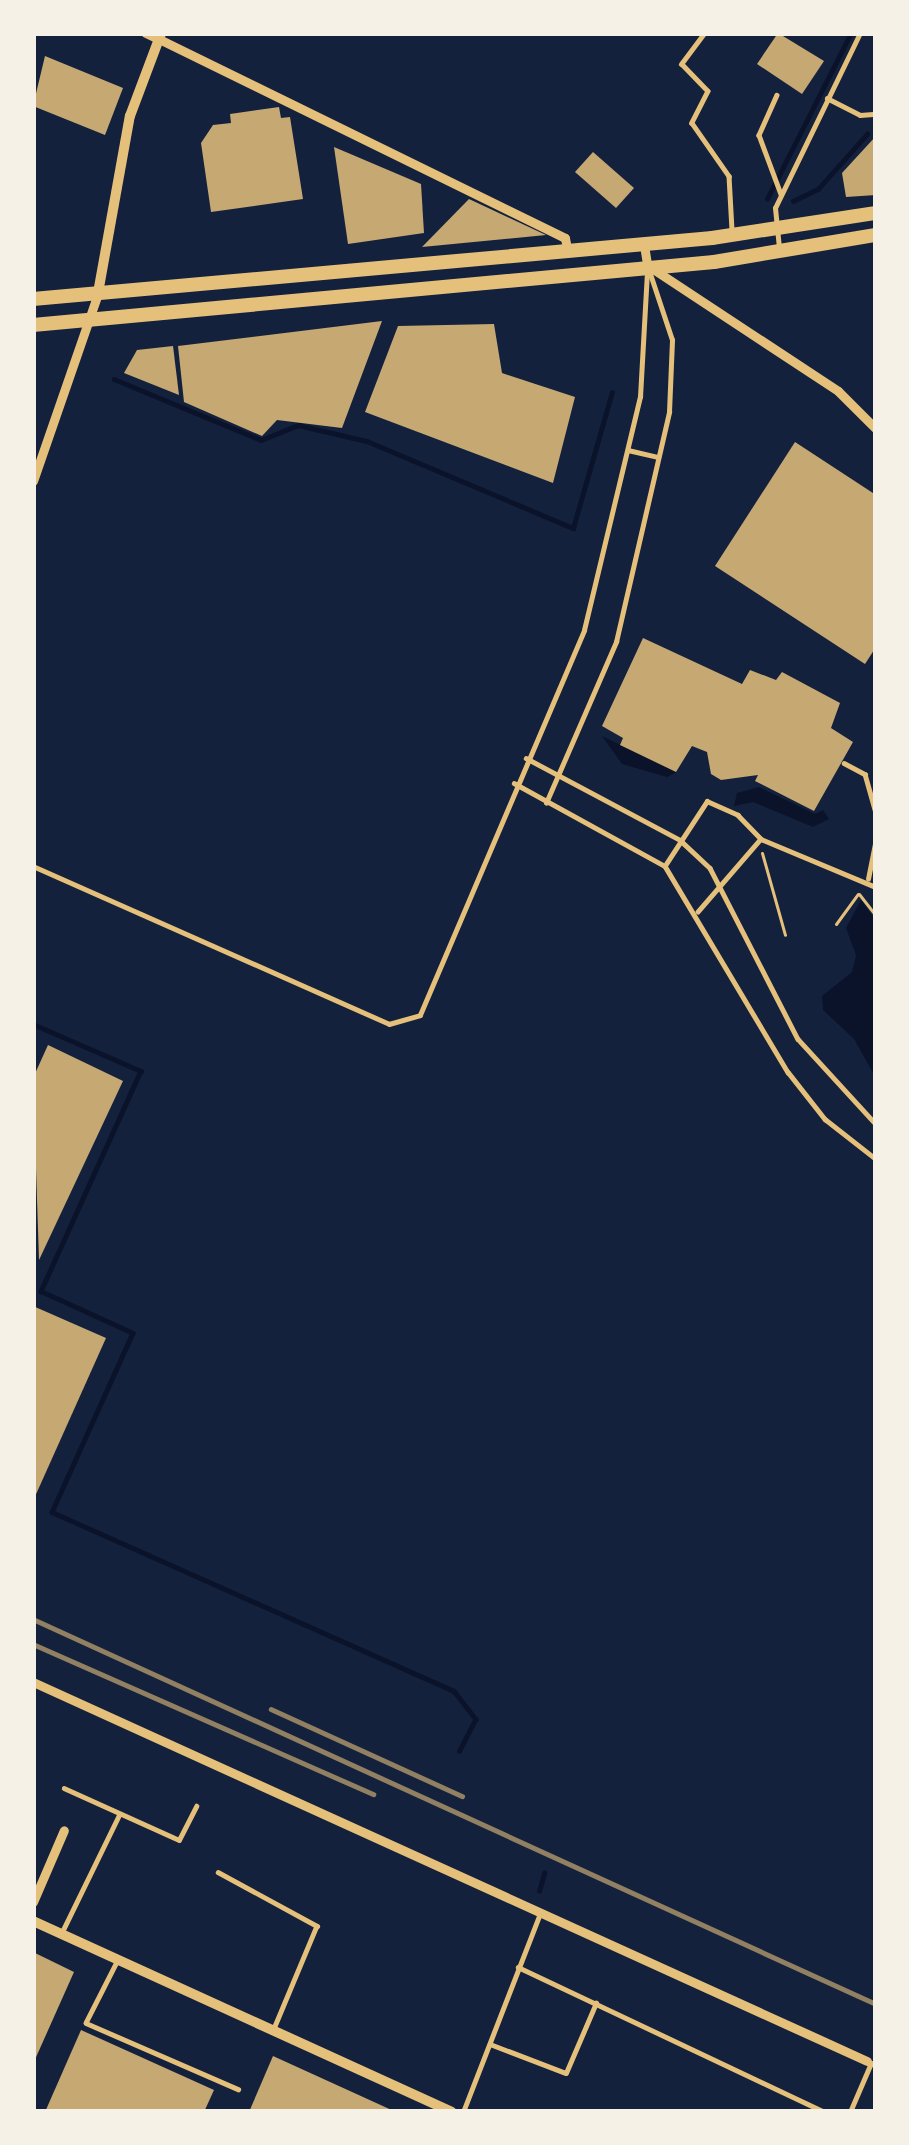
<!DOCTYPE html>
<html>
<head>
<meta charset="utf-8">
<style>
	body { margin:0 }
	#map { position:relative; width:909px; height:2145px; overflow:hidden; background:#14213d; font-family:"Source Sans 3",sans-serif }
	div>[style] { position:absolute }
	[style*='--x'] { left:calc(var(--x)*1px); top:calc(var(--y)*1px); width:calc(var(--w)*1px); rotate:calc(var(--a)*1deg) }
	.water>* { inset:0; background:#0b132b }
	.stream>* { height:4.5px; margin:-2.25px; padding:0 2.25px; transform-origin:2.25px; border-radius:2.25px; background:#0b132b }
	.building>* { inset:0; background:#c6a872 }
	.path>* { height:3px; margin:-1.5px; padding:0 1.5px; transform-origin:1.5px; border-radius:1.5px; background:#e5c07b }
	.service>* { height:4.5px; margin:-2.25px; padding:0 2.25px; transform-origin:2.25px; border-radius:2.25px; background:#e5c07b }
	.minor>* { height:9px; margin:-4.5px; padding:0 4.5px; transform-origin:4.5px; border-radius:4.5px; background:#e5c07b }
	.tertiary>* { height:10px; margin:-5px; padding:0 5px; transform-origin:5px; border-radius:5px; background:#e5c07b }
	.primary>* { height:14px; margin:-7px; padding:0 7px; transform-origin:7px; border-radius:7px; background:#e5c07b }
	.rail>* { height:4.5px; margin:-2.25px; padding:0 2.25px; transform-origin:2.25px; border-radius:2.25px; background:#918062 }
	span { translate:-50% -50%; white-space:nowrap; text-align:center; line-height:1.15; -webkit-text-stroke:12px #f6f1e7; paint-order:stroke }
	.frame { position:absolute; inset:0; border:36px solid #f6f1e7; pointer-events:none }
</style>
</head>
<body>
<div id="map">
	<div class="water">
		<i style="clip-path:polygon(602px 736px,677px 772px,667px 777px,622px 764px)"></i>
		<i style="clip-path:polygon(759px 787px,815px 814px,823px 810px,829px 819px,813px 827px,753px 802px,734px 806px,737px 793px)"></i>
		<i style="clip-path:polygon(861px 900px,876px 921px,876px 1078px,854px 1039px,823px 1010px,822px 996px,852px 972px,856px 955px,846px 928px)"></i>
	</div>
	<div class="stream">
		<i style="--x:767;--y:199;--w:186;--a:-63.2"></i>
		<i style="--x:793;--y:201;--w:28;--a:-26"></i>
		<i style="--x:818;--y:189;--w:74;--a:-48.3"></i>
		<i style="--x:114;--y:379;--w:159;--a:22.5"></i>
		<i style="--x:261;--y:440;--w:40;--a:-22"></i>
		<i style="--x:298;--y:425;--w:71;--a:13.1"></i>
		<i style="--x:367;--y:441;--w:224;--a:22.9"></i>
		<i style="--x:573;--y:528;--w:141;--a:-74"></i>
		<i style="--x:33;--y:1024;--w:118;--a:23.5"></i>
		<i style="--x:141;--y:1071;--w:242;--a:114.4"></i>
		<i style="--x:41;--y:1291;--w:101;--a:24.5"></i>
		<i style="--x:133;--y:1333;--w:196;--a:114.3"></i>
		<i style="--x:52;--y:1512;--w:440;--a:24"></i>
		<i style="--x:454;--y:1691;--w:36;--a:52"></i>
		<i style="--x:476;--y:1719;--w:36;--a:117"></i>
		<i style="--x:539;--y:1891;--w:19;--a:-74"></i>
	</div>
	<div class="building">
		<i style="clip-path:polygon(778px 33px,824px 61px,802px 94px,757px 64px)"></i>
		<i style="clip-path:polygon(45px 56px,123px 88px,105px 135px,33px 106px)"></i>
		<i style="clip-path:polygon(279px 107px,281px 118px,290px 117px,303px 199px,211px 212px,201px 143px,213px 125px,231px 123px,230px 114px)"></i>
		<i style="clip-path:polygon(876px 136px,876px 195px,846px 197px,842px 173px)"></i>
		<i style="clip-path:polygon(334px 147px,421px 184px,424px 233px,348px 244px)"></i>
		<i style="clip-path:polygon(593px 152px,634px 188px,616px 208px,575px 172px)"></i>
		<i style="clip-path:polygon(469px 199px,546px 235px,422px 247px)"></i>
		<i style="clip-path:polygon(382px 321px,342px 428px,277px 420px,262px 436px,184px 402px,178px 346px)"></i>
		<i style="clip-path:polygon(494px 324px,502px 373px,575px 397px,553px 483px,365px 412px,398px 326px)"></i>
		<i style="clip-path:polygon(173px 346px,179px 395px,124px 373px,137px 350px)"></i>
		<i style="clip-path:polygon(795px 442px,876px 495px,876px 647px,865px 664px,715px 566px)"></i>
		<i style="clip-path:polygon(643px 638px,742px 684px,750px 670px,776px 680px,782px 672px,840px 703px,831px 728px,853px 742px,814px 811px,755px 781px,758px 775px,721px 780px,711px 774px,707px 752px,692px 746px,676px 772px,620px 745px,623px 738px,602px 726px)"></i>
		<i style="clip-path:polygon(48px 1045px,123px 1081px,39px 1260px,33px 1078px)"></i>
		<i style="clip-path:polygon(33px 1306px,106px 1338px,33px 1501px)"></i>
		<i style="clip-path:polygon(33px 1952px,74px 1972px,33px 2064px)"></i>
		<i style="clip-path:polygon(81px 2030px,214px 2090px,204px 2112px,45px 2112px)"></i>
		<i style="clip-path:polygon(273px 2056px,396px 2112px,249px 2112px)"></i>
	</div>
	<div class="path">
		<i style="--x:762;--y:853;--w:85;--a:74.3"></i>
		<i style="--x:859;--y:894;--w:28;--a:52"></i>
		<i style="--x:836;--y:924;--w:37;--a:-54"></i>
	</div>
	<div class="service">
		<i style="--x:705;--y:33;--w:39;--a:127"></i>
		<i style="--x:682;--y:64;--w:37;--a:46"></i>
		<i style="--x:708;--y:91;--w:36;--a:117"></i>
		<i style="--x:692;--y:123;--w:65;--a:55.1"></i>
		<i style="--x:729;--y:176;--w:54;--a:86.8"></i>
		<i style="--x:777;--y:95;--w:44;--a:114.2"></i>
		<i style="--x:759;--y:135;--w:63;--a:69.6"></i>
		<i style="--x:827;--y:98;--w:37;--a:27"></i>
		<i style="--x:860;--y:115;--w:16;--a:-4"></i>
		<i style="--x:779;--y:248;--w:40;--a:-95.7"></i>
		<i style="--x:775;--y:208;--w:195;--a:-64.1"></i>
		<i style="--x:628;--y:450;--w:31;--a:13"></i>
		<i style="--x:526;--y:758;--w:174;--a:28"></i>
		<i style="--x:680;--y:840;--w:41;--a:43"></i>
		<i style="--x:710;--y:868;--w:192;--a:62.8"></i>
		<i style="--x:798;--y:1039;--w:115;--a:47.5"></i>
		<i style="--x:844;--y:763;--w:24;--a:28"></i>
		<i style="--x:865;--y:774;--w:41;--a:74.2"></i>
		<i style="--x:514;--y:783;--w:172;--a:28.8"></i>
		<i style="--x:665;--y:866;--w:240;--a:59.2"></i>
		<i style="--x:788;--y:1072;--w:60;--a:51.8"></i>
		<i style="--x:825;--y:1119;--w:65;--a:38.1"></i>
		<i style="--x:546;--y:803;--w:176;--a:-66.5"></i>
		<i style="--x:616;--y:642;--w:236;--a:-77"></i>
		<i style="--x:669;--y:412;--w:72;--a:-87.6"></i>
		<i style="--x:672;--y:340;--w:73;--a:-108.4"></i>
		<i style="--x:761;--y:839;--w:125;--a:22.7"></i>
		<i style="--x:666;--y:864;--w:75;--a:-56.9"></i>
		<i style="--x:707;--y:801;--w:34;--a:24"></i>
		<i style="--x:738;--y:815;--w:33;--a:46"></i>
		<i style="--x:761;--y:839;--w:96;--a:130.8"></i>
		<i style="--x:33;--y:866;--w:389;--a:23.9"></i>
		<i style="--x:389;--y:1024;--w:32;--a:-16"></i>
		<i style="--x:420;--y:1015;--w:418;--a:-66.9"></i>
		<i style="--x:584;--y:630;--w:240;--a:-76.5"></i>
		<i style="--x:640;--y:397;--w:126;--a:-86.8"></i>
		<i style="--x:868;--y:879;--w:41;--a:-78.7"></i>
		<i style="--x:64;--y:1788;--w:126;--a:24.3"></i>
		<i style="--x:179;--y:1840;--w:38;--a:-63"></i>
		<i style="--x:218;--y:1872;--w:113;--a:28.6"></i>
		<i style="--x:317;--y:1926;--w:114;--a:112.7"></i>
		<i style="--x:61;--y:1934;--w:132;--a:-64"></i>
		<i style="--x:117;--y:1962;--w:68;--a:116.9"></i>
		<i style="--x:86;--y:2023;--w:166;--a:23.5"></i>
		<i style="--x:518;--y:1967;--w:340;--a:25.3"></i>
		<i style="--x:490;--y:2044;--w:81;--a:20.9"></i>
		<i style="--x:566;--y:2073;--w:76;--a:-66.8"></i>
		<i style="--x:463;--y:2112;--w:210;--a:-68.8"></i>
		<i style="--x:850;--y:2112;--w:53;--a:-66.8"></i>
		<i style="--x:871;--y:2063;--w:6;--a:31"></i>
	</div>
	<div class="minor">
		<i style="--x:161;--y:33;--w:6;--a:108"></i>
		<i style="--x:159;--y:39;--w:452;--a:26.1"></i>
		<i style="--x:565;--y:238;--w:15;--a:79"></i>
		<i style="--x:644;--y:245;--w:20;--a:81"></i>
		<i style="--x:647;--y:265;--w:229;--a:33.4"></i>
		<i style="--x:838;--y:391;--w:54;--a:45"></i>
		<i style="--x:33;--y:481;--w:199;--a:-70.9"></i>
		<i style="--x:33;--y:1682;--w:916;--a:24.44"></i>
		<i style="--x:33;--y:1902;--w:78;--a:-66.7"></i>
	</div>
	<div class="tertiary">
		<i style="--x:98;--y:293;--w:180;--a:-79.8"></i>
		<i style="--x:130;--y:116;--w:82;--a:-69.4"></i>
		<i style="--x:159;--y:39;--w:14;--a:-155"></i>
		<i style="--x:33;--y:1921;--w:460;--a:24.5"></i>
	</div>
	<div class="primary">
		<i style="--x:33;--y:299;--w:682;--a:-5.13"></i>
		<i style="--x:712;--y:238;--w:166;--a:-8.7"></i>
		<i style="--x:33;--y:325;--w:684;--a:-5.29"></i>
		<i style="--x:714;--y:262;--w:164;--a:-9.5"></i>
	</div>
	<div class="rail">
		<i style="--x:33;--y:1619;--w:927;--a:24.55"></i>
		<i style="--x:33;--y:1644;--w:372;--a:23.8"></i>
		<i style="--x:271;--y:1709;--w:210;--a:24.5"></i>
	</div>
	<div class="frame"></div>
</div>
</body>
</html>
